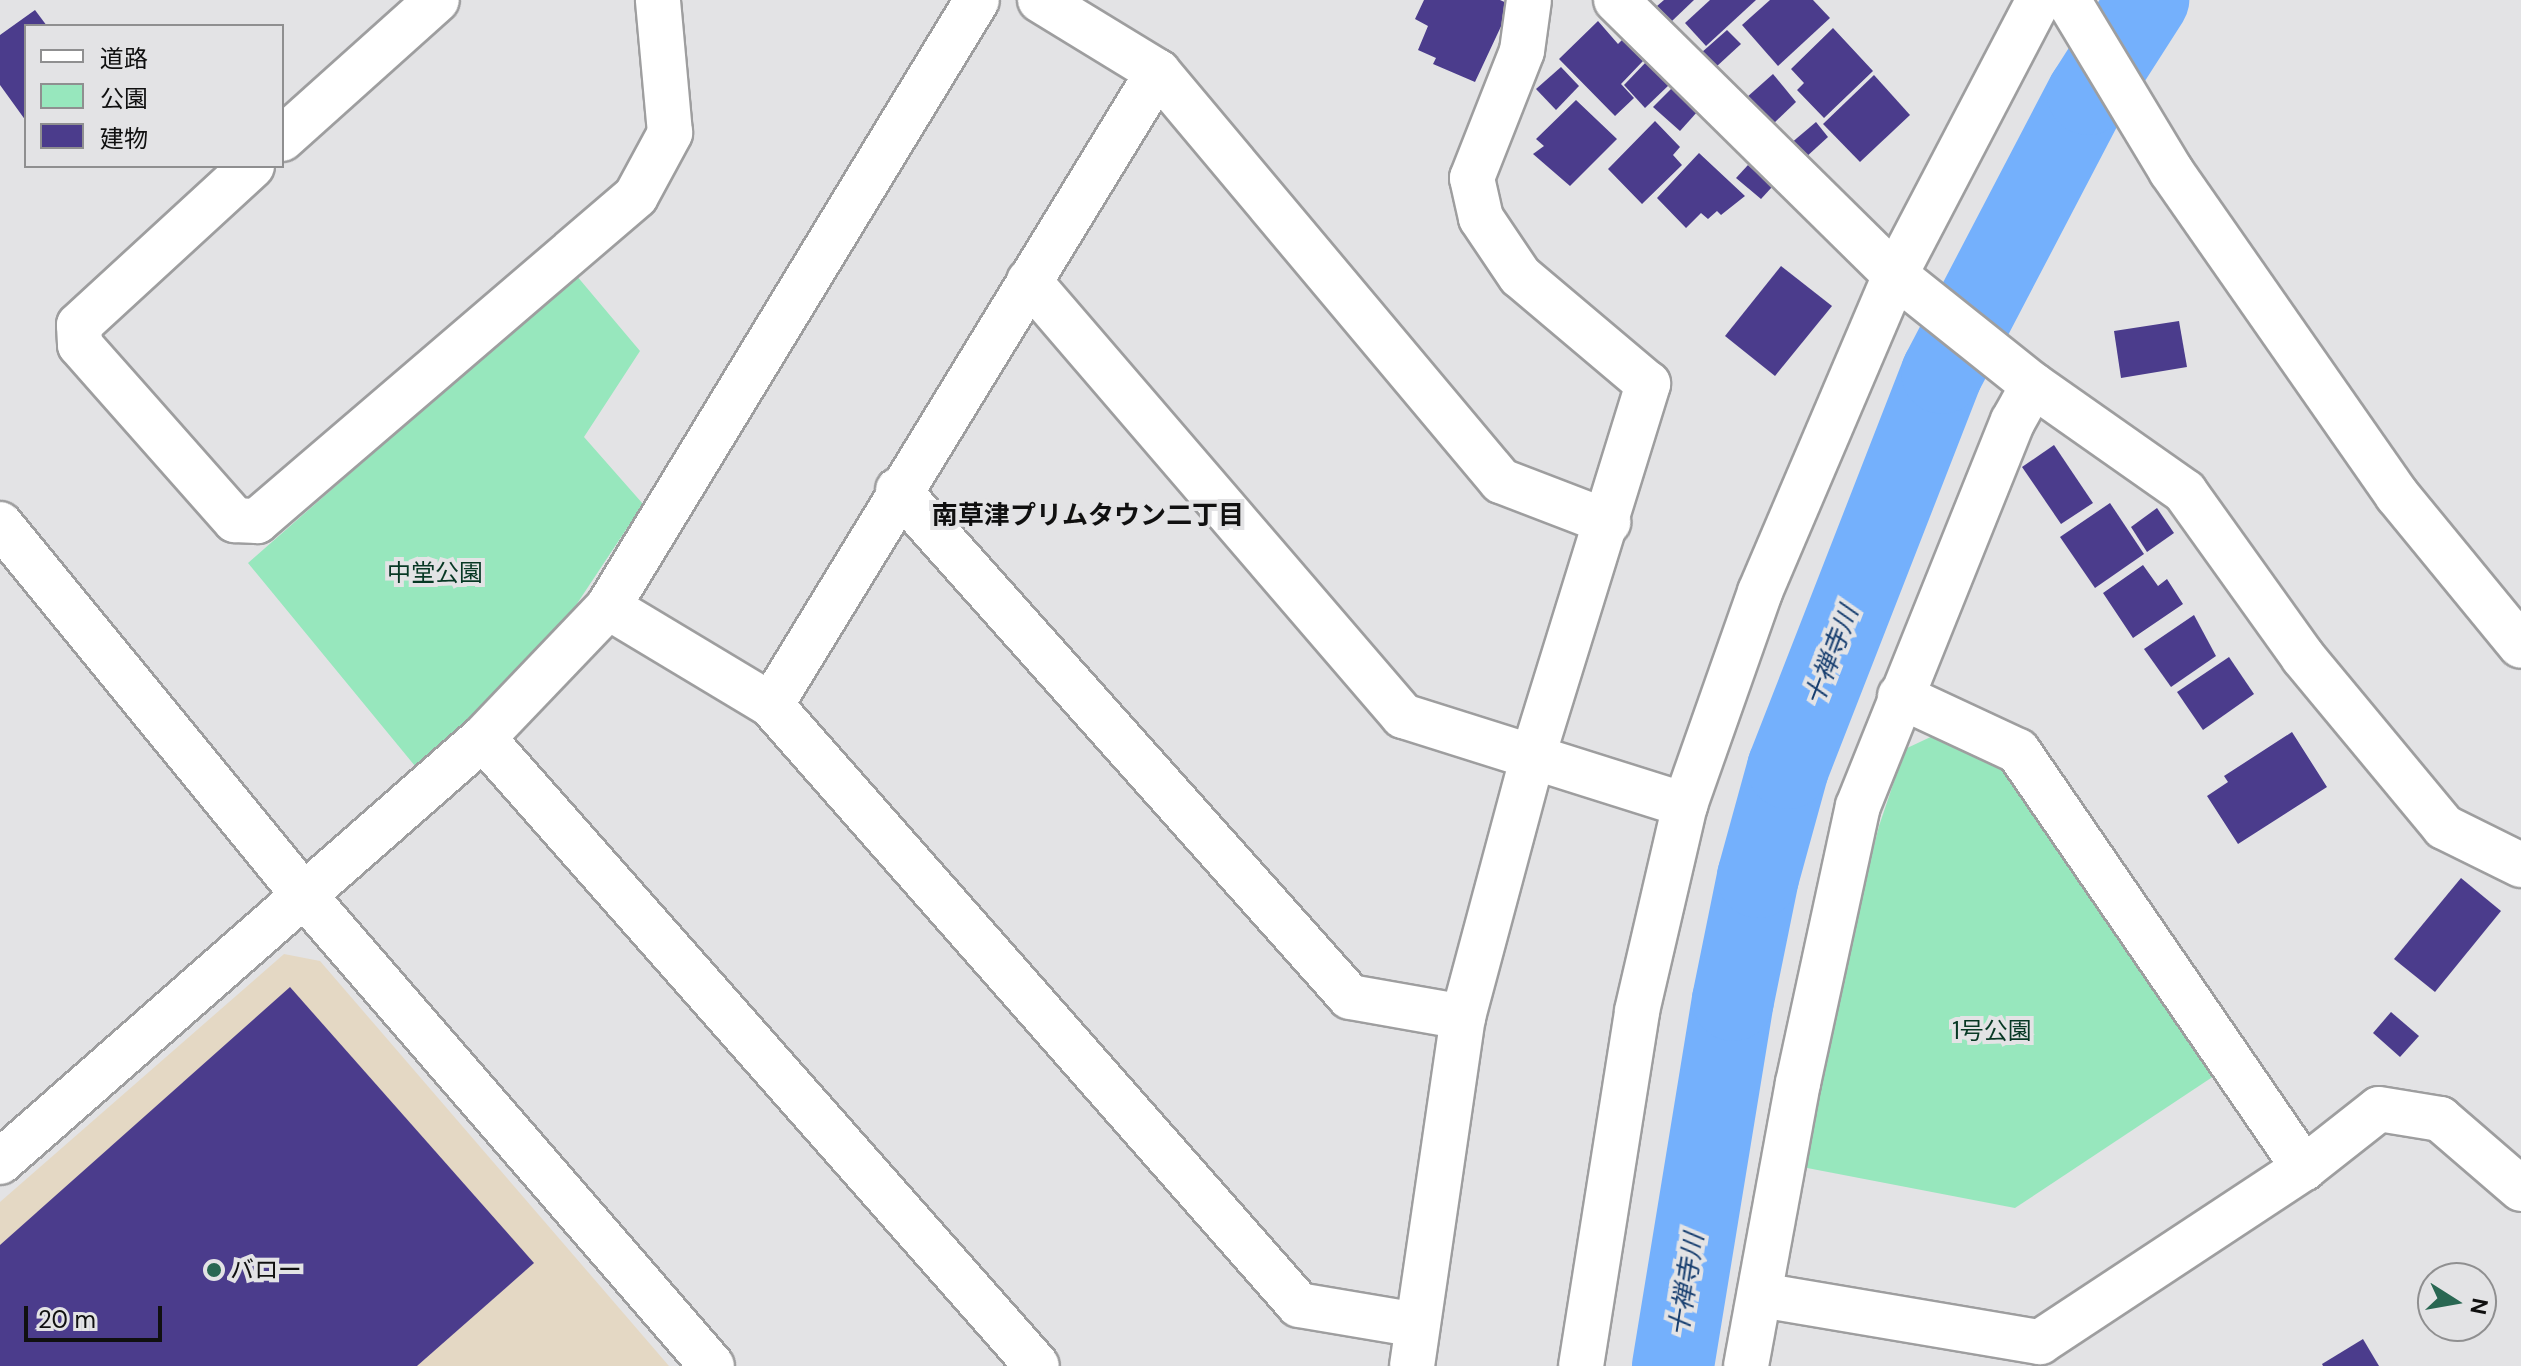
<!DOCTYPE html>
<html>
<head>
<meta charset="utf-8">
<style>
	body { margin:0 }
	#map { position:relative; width:2521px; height:1366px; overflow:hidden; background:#e3e3e5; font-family:"DM Sans","Noto Sans JP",sans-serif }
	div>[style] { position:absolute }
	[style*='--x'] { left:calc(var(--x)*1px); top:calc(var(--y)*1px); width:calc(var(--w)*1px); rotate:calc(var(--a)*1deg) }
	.commercial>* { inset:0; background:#e4d8c4 }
	.green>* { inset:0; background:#97e7bd }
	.river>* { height:82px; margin:-41px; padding:0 41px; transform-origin:41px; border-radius:41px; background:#74b0fc }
	.building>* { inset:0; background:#4b3c8c }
	.roads { filter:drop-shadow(2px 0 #9e9e9f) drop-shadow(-2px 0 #9e9e9f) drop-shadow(0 2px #9e9e9f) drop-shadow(0 -2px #9e9e9f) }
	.minor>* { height:44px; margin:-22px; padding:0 22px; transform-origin:22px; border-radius:22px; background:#fff }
	.dots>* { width:22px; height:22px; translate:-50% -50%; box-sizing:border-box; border:4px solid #e3e3e5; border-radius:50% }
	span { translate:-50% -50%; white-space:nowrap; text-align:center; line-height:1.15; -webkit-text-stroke:8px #e3e3e5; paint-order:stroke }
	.park-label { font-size:24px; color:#073824 }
	.poi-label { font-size:24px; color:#101010 }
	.left { translate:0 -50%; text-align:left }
	.neighbourhood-label { font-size:26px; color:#101010; font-weight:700 }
	.water-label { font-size:26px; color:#173e6f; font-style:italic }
	.legend { position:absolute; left:24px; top:24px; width:260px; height:144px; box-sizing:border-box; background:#e3e3e5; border:2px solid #8f8f90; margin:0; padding:10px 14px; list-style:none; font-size:24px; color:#101010 }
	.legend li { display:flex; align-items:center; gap:16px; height:40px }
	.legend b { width:40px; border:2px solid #8f8f90 }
	.north { position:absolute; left:2417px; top:1262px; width:80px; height:80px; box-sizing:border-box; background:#e3e3e5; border:2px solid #8f8f90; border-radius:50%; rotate:101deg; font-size:22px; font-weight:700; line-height:32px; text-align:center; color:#101010 }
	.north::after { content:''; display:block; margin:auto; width:28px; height:36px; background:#296752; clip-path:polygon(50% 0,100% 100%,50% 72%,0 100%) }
	.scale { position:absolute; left:24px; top:1306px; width:138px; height:36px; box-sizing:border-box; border:4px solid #101010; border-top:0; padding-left:10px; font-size:24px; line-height:28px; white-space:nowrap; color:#101010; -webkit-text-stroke:6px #e3e3e5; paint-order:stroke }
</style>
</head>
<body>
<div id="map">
	<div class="commercial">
		<i style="clip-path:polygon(284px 954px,320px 961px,669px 1366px,0 1366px,0 1202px)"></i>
	</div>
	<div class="green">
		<i style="clip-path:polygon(576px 275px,640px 351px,584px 437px,643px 504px,547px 649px,415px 766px,248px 563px)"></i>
		<i style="clip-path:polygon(1937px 734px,1984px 755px,2016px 780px,2214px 1076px,2015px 1208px,1802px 1167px,1839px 982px,1879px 826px,1905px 749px)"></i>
	</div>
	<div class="river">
		<i style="--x:1673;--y:1366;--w:371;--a:-80.7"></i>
		<i style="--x:1733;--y:1000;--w:126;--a:-78.5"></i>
		<i style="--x:1758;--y:877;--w:113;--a:-74.6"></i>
		<i style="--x:1788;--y:768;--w:424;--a:-68.7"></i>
		<i style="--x:1942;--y:373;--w:315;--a:-62.4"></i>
		<i style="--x:2088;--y:94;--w:112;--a:-57.4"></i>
	</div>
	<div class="building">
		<i style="clip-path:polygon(1424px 0,1500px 0,1511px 5px,1475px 82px,1433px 64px,1436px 58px,1418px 50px,1428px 26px,1415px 19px)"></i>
		<i style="clip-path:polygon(1664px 0,1694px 0,1672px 21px,1657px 6px)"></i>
		<i style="clip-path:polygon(1710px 0,1756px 0,1706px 46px,1685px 23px)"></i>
		<i style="clip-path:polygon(1770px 0,1813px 0,1830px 18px,1778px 66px,1742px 25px)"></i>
		<i style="clip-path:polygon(35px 10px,47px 26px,26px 26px,26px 121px,0 85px,0 35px)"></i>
		<i style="clip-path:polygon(1598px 21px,1618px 44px,1622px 40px,1643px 61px,1621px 84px,1634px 98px,1615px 116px,1559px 59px)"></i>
		<i style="clip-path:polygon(1833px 28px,1873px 71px,1824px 118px,1797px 90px,1804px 83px,1791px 69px)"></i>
		<i style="clip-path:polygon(1727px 30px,1741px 44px,1716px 67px,1701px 53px)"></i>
		<i style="clip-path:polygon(1647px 61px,1670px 84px,1645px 108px,1624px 85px)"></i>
		<i style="clip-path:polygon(1561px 67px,1579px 86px,1556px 110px,1536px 89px)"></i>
		<i style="clip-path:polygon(1773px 74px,1796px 102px,1771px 126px,1746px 98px)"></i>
		<i style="clip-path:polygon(1874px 75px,1910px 115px,1860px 162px,1823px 124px)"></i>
		<i style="clip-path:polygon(1673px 87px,1698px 111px,1680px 131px,1653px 107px)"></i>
		<i style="clip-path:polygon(1576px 100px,1617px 139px,1570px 186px,1533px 154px,1544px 146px,1536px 139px)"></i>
		<i style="clip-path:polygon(1655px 121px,1680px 147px,1673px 155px,1682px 165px,1642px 204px,1608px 169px)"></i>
		<i style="clip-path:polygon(1816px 122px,1828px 137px,1805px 158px,1790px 144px)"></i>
		<i style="clip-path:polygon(1699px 153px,1745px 196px,1721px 215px,1717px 211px,1708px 219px,1701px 213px,1686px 228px,1657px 198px)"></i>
		<i style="clip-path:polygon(1748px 165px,1772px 187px,1761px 199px,1736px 178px)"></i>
		<i style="clip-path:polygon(1781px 266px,1832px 306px,1775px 376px,1725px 336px)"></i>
		<i style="clip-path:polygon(2179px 321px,2187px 367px,2121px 378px,2114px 331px)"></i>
		<i style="clip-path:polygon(2054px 445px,2093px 503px,2061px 524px,2022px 467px)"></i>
		<i style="clip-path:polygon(2110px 503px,2144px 554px,2095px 588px,2060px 537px)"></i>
		<i style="clip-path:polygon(2157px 508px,2174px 533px,2147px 552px,2131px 527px)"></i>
		<i style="clip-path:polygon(2143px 565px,2158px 586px,2167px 579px,2183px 604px,2133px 638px,2103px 593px)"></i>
		<i style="clip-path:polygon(2194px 615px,2216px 656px,2171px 687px,2144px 649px)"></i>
		<i style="clip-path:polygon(2229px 657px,2254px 694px,2203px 730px,2177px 692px)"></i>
		<i style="clip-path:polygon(2292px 732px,2327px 787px,2238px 844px,2207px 796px,2228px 782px,2224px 776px)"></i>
		<i style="clip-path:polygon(2461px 878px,2501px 911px,2435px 992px,2394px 959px)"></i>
		<i style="clip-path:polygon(290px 987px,534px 1263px,417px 1366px,0 1366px,0 1245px)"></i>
		<i style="clip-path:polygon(2391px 1012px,2419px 1036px,2400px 1057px,2373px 1033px)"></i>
		<i style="clip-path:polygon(2363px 1339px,2379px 1366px,2323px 1366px,2322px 1364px)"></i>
	</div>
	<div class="roads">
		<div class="minor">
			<i style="--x:1040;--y:0;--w:138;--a:31.4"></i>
			<i style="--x:1158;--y:72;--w:534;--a:50.02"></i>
			<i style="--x:1501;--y:481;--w:115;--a:21"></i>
			<i style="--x:1616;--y:0;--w:392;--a:44.6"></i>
			<i style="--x:1895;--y:275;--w:176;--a:38.6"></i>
			<i style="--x:2033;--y:385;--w:186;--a:35.1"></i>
			<i style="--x:2185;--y:492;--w:203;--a:54.4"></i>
			<i style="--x:2303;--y:657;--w:221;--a:50.3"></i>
			<i style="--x:2444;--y:827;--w:86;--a:26.3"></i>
			<i style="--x:2068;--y:0;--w:200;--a:58.9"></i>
			<i style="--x:2171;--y:171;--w:395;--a:55.1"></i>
			<i style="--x:2397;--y:495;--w:195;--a:50.6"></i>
			<i style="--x:282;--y:139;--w:208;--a:-41.9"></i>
			<i style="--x:252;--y:166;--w:235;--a:137.4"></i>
			<i style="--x:79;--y:325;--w:20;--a:87"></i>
			<i style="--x:80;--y:345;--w:234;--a:48.5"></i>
			<i style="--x:235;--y:520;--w:22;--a:3"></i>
			<i style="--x:257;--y:521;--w:499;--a:-40.6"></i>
			<i style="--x:636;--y:196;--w:72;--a:-61.6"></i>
			<i style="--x:670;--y:133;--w:134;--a:-95.2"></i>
			<i style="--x:1029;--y:281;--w:574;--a:49.31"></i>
			<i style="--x:1403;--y:716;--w:296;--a:17.5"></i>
			<i style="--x:898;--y:490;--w:679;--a:48.28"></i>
			<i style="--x:1350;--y:997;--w:115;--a:10"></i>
			<i style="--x:0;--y:524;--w:480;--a:50.7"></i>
			<i style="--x:304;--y:895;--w:623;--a:49.1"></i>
			<i style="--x:608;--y:607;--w:190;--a:31"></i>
			<i style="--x:771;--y:705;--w:799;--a:48.65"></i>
			<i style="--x:1299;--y:1305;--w:120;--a:9.6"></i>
			<i style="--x:1900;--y:696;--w:130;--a:25"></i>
			<i style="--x:2018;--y:751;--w:506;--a:55.56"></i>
			<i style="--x:771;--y:705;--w:742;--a:-58.56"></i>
			<i style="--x:483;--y:738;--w:837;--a:48.58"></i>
			<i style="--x:0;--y:1162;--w:643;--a:-41.28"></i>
			<i style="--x:483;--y:738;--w:181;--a:-46.3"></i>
			<i style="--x:608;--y:607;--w:710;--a:-58.7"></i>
			<i style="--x:1761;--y:1295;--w:283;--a:9.6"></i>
			<i style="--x:2040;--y:1342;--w:316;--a:-33.4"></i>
			<i style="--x:2304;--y:1168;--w:95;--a:-38.2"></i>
			<i style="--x:2379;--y:1109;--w:62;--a:9.3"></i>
			<i style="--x:2440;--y:1119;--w:107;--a:40.8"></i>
			<i style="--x:1412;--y:1366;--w:353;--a:-81.7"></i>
			<i style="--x:1463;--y:1017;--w:267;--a:-75"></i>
			<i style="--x:1532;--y:759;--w:393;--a:-72.8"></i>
			<i style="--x:1648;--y:384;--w:167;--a:-139.8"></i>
			<i style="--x:1520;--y:276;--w:70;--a:-123.9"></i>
			<i style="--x:1481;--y:218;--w:41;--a:-102.7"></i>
			<i style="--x:1472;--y:178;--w:136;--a:-68.5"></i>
			<i style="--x:1522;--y:51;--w:51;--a:-82.2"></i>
			<i style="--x:1581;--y:1366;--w:359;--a:-81"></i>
			<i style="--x:1637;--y:1011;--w:212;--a:-76.9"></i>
			<i style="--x:1685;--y:805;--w:226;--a:-70.6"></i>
			<i style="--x:1760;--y:592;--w:345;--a:-66.9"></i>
			<i style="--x:1895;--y:275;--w:310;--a:-62.4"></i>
			<i style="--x:1746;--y:1366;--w:288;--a:-79.6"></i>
			<i style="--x:1798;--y:1083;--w:283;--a:-77.8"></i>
			<i style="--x:1858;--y:806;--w:415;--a:-68.1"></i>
			<i style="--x:2013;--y:421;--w:41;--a:-60.9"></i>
		</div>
	</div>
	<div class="dots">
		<i style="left:214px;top:1270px;background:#296752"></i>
	</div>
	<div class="park-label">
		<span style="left:435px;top:573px">中堂公園</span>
		<span style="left:1992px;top:1031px">1号公園</span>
	</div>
	<div class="poi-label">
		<span class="left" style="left:230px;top:1270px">バロー</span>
	</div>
	<div class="neighbourhood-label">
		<span style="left:1088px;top:516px">南草津プリムタウン二丁目</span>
	</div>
	<div class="water-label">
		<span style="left:1832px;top:656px;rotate:-69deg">十禅寺川</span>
		<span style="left:1687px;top:1285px;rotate:-81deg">十禅寺川</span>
	</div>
	<ul class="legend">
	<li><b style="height:10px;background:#fff"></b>道路</li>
	<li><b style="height:22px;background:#97e7bd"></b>公園</li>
	<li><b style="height:22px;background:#4b3c8c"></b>建物</li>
	</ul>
	<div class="north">N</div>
	<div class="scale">20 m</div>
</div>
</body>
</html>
